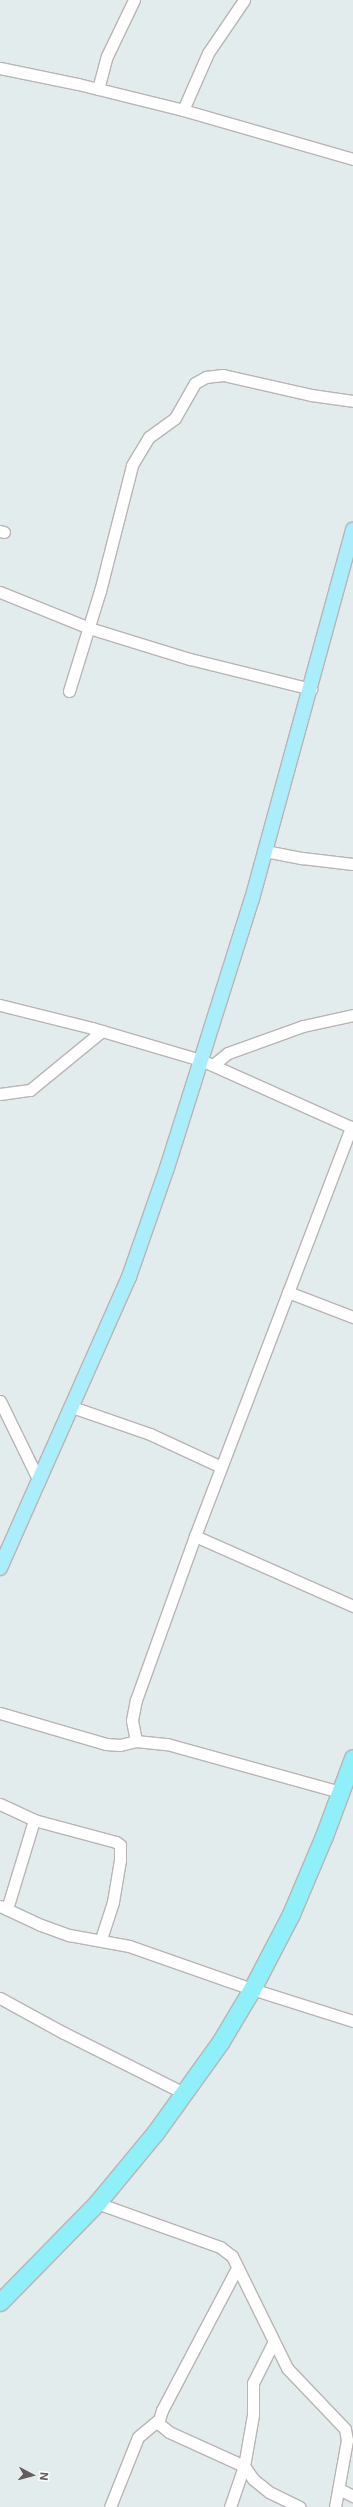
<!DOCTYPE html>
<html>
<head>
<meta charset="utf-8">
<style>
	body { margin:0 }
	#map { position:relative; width:353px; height:2507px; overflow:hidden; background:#e3eced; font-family:Inter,sans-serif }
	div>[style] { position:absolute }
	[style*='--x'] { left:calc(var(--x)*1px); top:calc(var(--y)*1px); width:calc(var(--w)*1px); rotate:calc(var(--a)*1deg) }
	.roads { filter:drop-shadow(1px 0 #bab4b4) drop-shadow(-1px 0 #bab4b4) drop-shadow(0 1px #bab4b4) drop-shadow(0 -1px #bab4b4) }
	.minor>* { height:11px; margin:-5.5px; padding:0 5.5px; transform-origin:5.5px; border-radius:5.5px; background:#fff }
	.major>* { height:14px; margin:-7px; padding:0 7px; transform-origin:7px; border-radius:7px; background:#aaeefc }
	.highway>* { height:17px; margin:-8.5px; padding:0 8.5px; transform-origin:8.5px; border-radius:8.5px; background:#8ff0f9 }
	span { translate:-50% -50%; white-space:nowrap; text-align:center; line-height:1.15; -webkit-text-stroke:3px #fff; paint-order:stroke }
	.north { position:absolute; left:12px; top:2455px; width:40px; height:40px; -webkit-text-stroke:3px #fff; paint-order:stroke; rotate:96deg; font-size:11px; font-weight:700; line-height:16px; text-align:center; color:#635b5c }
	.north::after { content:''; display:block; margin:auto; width:14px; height:18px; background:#635b5c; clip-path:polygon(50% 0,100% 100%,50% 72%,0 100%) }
</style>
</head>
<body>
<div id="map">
	<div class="roads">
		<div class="minor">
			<i style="--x:0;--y:68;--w:80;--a:11.6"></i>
			<i style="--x:78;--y:84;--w:108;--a:13.9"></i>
			<i style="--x:183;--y:110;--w:177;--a:16.1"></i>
			<i style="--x:98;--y:89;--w:34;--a:-75"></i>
			<i style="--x:107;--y:56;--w:62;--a:-64.3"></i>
			<i style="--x:183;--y:110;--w:62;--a:-66.3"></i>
			<i style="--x:208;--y:53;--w:64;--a:-55.8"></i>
			<i style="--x:0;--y:531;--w:4;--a:14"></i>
			<i style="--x:0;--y:592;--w:96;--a:22"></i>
			<i style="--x:89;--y:628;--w:106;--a:17.1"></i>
			<i style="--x:190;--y:659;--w:125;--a:13.9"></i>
			<i style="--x:69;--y:691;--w:105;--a:-72.8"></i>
			<i style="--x:100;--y:591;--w:130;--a:-75.7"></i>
			<i style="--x:132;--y:465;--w:33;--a:-59"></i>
			<i style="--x:149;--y:437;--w:32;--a:-36"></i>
			<i style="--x:175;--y:418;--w:40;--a:-60.3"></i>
			<i style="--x:195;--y:383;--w:13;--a:-29"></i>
			<i style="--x:206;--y:377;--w:17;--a:-7"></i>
			<i style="--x:223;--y:375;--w:90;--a:12.8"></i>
			<i style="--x:311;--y:395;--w:42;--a:8.1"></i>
			<i style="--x:265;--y:851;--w:38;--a:11"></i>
			<i style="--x:302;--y:858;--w:51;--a:6.7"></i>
			<i style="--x:0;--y:1005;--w:95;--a:14"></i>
			<i style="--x:92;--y:1028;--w:114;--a:16.4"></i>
			<i style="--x:201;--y:1060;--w:167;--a:24.1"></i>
			<i style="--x:213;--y:1065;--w:19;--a:-39"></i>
			<i style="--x:228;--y:1053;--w:80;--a:-19.8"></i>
			<i style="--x:303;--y:1026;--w:51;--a:-12.4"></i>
			<i style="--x:0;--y:1094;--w:30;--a:-8"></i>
			<i style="--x:30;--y:1090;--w:93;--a:-39.3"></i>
			<i style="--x:288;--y:1292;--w:70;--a:21"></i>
			<i style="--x:0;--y:1401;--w:89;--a:64"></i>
			<i style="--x:72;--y:1407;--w:83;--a:19.1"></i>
			<i style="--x:150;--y:1434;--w:78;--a:24.9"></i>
			<i style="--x:195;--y:1536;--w:173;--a:23.9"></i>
			<i style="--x:0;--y:1713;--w:110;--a:16.3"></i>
			<i style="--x:106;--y:1744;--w:14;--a:4"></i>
			<i style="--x:120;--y:1745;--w:16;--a:-14"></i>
			<i style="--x:136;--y:1741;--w:31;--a:6"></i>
			<i style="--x:167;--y:1744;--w:180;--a:15.5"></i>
			<i style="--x:136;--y:1741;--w:21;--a:-101"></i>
			<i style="--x:132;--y:1720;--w:20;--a:-79"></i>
			<i style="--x:136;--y:1700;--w:174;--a:-70.2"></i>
			<i style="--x:195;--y:1536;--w:438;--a:-69.1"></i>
			<i style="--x:0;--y:1804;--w:38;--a:25"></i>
			<i style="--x:34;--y:1820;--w:85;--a:15"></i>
			<i style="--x:116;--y:1842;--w:5;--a:37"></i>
			<i style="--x:120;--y:1845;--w:15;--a:90"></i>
			<i style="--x:120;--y:1860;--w:43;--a:99.5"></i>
			<i style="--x:113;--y:1902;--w:40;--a:108"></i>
			<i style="--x:0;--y:1906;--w:45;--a:24.9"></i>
			<i style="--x:41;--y:1925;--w:30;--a:20"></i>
			<i style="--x:69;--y:1935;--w:61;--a:10.4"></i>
			<i style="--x:129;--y:1946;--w:130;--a:19.3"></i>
			<i style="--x:252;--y:1989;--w:106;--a:17.6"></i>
			<i style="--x:7;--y:1909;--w:93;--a:-73.1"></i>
			<i style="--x:0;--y:1998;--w:73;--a:28.7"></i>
			<i style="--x:64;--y:2033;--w:134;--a:26.6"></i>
			<i style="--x:97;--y:2203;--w:131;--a:19.7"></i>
			<i style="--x:220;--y:2247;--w:15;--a:37"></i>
			<i style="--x:232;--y:2256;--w:125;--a:63.8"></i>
			<i style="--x:287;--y:2368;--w:84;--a:46.4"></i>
			<i style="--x:345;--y:2429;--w:11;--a:80"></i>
			<i style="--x:347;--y:2440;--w:68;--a:100.2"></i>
			<i style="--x:237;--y:2268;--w:161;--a:117.8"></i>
			<i style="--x:162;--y:2410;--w:14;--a:107"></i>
			<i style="--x:158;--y:2423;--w:14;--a:39"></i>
			<i style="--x:169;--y:2432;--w:82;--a:24.4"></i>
			<i style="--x:244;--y:2466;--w:16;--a:55"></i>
			<i style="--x:253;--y:2479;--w:21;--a:39"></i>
			<i style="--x:269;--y:2492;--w:34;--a:26"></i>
			<i style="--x:339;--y:2489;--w:16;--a:27"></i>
			<i style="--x:110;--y:2507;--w:75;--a:-68.2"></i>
			<i style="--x:138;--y:2437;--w:25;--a:-40"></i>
			<i style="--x:230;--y:2507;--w:43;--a:-71.1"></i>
			<i style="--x:244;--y:2466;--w:52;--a:-80"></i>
			<i style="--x:253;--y:2415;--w:32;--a:-90"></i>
			<i style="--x:253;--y:2383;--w:45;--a:-63.4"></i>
		</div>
		<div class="major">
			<i style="--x:0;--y:1568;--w:318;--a:-66.1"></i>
			<i style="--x:129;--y:1277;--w:115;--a:-70.8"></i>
			<i style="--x:167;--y:1168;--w:282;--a:-72.5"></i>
			<i style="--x:252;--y:899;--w:383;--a:-74.7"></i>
		</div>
		<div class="highway">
			<i style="--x:0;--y:2302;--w:139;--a:-45.6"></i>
			<i style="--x:97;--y:2203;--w:91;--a:-50.4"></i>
			<i style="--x:155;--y:2133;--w:113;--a:-54.3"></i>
			<i style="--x:221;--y:2041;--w:61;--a:-59.2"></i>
			<i style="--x:252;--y:1989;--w:85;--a:-62.5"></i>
			<i style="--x:291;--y:1914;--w:85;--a:-67.1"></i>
			<i style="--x:324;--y:1836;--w:83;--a:-69.6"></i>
		</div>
	</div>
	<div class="north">N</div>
</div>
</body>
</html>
